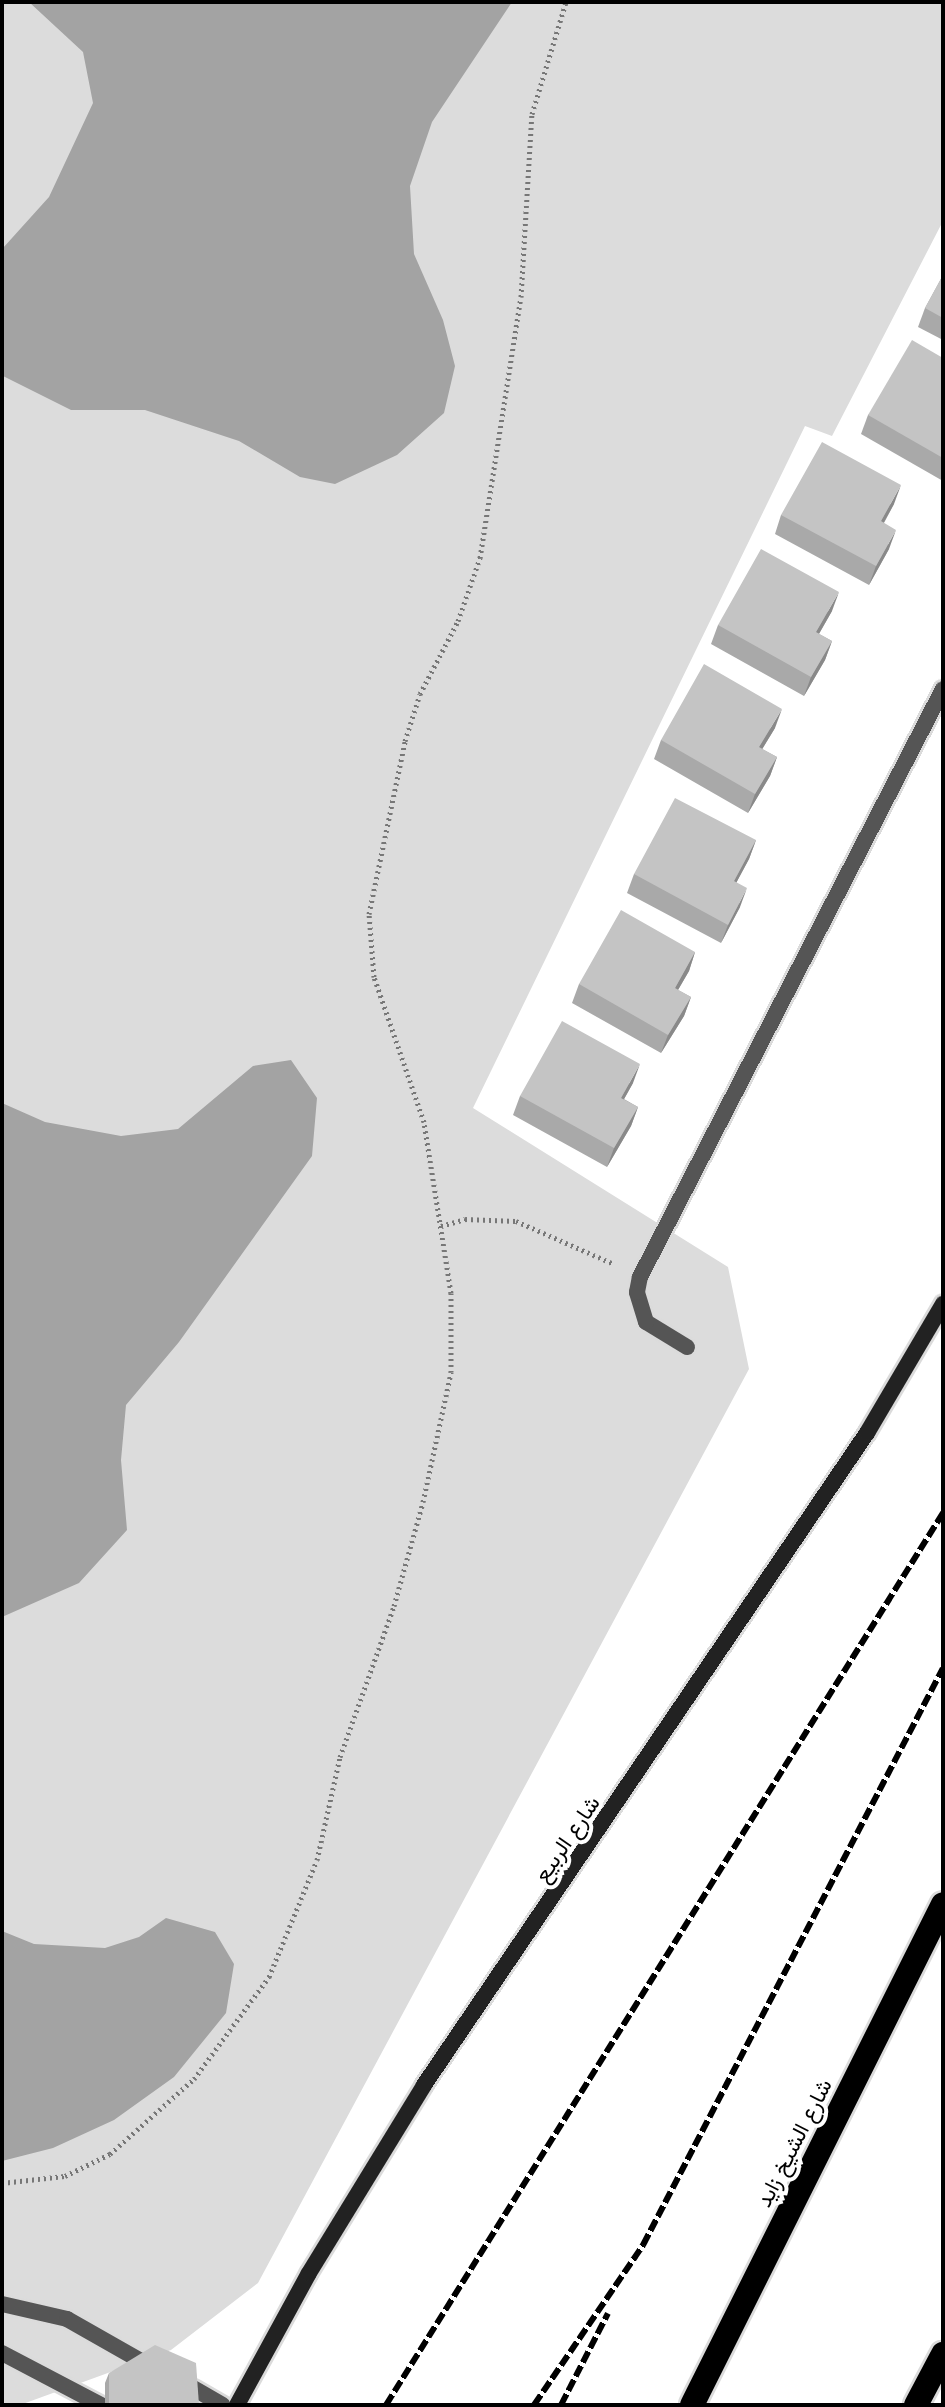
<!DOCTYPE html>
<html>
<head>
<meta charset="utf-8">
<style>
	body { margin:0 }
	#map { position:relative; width:945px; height:2407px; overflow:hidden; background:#fff; font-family:Quicksand,Vazirmatn,sans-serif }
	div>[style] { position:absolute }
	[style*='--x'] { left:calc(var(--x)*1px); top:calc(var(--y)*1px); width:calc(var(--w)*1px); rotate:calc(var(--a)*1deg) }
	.green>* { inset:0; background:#dcdcdc }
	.water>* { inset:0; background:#a3a3a3 }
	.path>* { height:5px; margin-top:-2.5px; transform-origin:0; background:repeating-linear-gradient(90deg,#777 0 2px,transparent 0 6px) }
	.roads { filter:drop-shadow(2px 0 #dbdbdb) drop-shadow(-2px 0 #dbdbdb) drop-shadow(0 2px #dbdbdb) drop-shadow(0 -2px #dbdbdb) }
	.lane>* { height:16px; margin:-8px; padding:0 8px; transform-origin:8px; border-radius:8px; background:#555 }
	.street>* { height:16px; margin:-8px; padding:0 8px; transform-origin:8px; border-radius:8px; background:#555 }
	.secondary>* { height:16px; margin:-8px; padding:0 8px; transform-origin:8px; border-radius:8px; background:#222 }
	.highway>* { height:24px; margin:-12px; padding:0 12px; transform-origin:12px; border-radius:12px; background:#000 }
	.rail>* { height:6px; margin-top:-3px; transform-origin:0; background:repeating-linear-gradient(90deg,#000 0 12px,transparent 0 16px) }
	.wall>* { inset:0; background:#a9a9a9 }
	.shaded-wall>* { inset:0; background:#898989 }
	.building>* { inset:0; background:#c4c4c4 }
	span { translate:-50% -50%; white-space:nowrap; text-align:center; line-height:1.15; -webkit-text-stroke:8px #fff; paint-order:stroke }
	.street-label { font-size:22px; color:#000 }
	.frame { position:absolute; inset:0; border:4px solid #000; pointer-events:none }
</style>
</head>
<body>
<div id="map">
	<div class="green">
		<i style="clip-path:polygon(2px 2px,943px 2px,943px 221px,832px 436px,805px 426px,473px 1108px,728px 1267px,749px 1369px,258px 2283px,171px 2350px,20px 2405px,2px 2405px)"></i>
	</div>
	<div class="water">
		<i style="clip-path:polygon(29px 2px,512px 2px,432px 122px,410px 186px,414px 254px,443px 320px,455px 366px,444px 413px,397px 455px,335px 484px,300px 477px,239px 441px,145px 410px,71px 410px,3px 376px,3px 248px,49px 197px,93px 103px,83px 52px)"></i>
		<i style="clip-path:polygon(291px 1060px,317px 1098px,312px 1156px,179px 1342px,126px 1405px,121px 1460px,127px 1530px,79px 1583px,2px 1617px,2px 1103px,45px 1122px,121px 1136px,178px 1129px,253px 1066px)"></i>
		<i style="clip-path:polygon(166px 1918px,215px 1932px,234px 1964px,226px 2013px,174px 2077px,114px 2120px,53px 2148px,2px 2161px,2px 1931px,34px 1944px,105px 1948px,139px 1937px)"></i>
	</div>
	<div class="path">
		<i style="--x:441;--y:1226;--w:25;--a:-16"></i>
		<i style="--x:465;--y:1219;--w:51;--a:2.2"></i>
		<i style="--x:516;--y:1221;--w:107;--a:23.7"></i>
		<i style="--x:2;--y:2183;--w:63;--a:-6.3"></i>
		<i style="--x:65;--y:2176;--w:50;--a:-26.1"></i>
		<i style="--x:110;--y:2154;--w:113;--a:-41.8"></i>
		<i style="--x:194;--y:2079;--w:127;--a:-53.7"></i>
		<i style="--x:269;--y:1977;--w:126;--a:-67.7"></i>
		<i style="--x:317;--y:1860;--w:106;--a:-77.4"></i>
		<i style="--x:340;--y:1757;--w:160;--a:-70.3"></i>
		<i style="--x:394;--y:1606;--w:108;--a:-74.4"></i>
		<i style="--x:423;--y:1502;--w:133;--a:-77.8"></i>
		<i style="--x:451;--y:1372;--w:79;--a:-90"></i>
		<i style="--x:451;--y:1293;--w:173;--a:-99"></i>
		<i style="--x:424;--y:1122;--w:153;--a:-109"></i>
		<i style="--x:374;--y:977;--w:63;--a:-94.5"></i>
		<i style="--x:369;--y:914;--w:177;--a:-78.2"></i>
		<i style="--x:405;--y:741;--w:49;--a:-72.3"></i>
		<i style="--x:420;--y:694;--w:82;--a:-62.5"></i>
		<i style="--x:458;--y:621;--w:67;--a:-70.8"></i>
		<i style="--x:480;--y:558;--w:264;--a:-81.1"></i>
		<i style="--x:521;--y:297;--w:183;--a:-86.6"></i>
		<i style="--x:532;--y:114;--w:117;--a:-73.1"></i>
	</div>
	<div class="roads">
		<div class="lane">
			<i style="--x:2;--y:2304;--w:67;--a:13"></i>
			<i style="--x:67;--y:2319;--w:85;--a:29.6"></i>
			<i style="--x:2;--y:2353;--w:112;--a:27.7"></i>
			<i style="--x:193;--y:2388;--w:34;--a:30"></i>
		</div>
		<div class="street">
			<i style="--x:687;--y:1347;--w:48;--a:-148.6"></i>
			<i style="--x:646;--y:1322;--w:31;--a:-107"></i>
			<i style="--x:637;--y:1292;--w:15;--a:-79"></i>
			<i style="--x:640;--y:1277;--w:661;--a:-62.74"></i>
		</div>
		<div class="secondary">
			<i style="--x:237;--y:2405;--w:150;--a:-61.4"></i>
			<i style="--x:309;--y:2273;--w:220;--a:-58.5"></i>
			<i style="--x:424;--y:2085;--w:788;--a:-55.81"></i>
			<i style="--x:867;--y:1433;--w:150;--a:-59.5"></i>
		</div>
		<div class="highway">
			<i style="--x:692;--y:2405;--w:560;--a:-63.39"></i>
			<i style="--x:916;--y:2405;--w:58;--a:-62.1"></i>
		</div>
	</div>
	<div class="rail">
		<i style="--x:386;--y:2405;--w:1052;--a:-58.02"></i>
		<i style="--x:534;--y:2405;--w:194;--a:-55.7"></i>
		<i style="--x:643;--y:2245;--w:650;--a:-62.53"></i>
		<i style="--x:561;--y:2405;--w:103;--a:-62.9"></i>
	</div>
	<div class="wall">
		<i style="clip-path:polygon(943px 275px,943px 340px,918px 327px,925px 308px)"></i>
		<i style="clip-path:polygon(943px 358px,943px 481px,861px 434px,868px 415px)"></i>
		<i style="clip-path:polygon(894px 504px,884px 523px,889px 549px,869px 585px,775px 534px,781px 515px)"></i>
		<i style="clip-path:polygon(832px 611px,819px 634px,832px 641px,825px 660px,804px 696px,711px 644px,718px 625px)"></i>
		<i style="clip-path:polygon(775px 728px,762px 749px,777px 757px,770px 776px,748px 813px,654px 759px,661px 740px)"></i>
		<i style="clip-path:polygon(756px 840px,749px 859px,736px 883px,740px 907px,721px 943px,627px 893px,634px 874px)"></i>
		<i style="clip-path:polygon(695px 952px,689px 971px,678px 990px,691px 997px,684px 1016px,661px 1053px,572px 1003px,579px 984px)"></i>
		<i style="clip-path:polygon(633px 1083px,624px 1099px,638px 1107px,631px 1126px,607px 1167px,513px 1115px,520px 1096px)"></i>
		<i style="clip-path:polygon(109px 2373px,199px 2405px,105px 2405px,105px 2383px)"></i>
	</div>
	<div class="shaded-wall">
		<i style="clip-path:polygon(901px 485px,894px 504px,874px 540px,881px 521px)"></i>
		<i style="clip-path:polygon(896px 530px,889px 549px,869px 585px,876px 566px)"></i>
		<i style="clip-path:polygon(839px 592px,832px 611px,809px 651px,816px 632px)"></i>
		<i style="clip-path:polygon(832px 641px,825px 660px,804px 696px,811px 677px)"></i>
		<i style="clip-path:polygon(782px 709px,775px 728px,752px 766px,759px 747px)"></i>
		<i style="clip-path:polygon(777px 757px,770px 776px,748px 813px,755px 794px)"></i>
		<i style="clip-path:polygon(756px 840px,749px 859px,727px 900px,734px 881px)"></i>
		<i style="clip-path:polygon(747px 888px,740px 907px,721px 943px,728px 925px)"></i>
		<i style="clip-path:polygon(695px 952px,689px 971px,668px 1007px,675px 988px)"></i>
		<i style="clip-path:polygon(691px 997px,684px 1016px,661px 1053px,668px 1035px)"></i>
		<i style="clip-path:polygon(640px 1064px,633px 1083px,614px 1117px,621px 1098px)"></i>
		<i style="clip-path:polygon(638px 1107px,631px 1126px,607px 1167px,614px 1148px)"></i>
	</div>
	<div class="building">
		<i style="clip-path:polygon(943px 275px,943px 318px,925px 308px)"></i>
		<i style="clip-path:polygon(912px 340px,943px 358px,943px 458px,868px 415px)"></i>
		<i style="clip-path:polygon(822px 442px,901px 485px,881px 521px,896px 530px,876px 566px,781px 515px)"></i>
		<i style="clip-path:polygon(761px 549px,839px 592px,816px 632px,832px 641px,811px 677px,718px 625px)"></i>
		<i style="clip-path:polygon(704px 664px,782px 709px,759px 747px,777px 757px,755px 794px,661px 740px)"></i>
		<i style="clip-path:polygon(675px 798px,756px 840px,734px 881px,747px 888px,728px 925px,634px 874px)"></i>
		<i style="clip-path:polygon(621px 910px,695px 952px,675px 988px,691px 997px,668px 1035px,579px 984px)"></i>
		<i style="clip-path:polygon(562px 1021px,640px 1064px,621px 1098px,638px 1107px,614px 1148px,520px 1096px)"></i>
		<i style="clip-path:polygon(155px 2345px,196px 2363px,199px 2405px,109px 2405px,109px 2373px)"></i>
	</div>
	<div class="street-label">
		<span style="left:567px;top:1839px;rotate:-56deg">شارع الربيع</span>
		<span style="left:794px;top:2143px;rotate:-63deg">شارع الشيخ زايد</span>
	</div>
	<div class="frame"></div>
</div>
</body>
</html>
